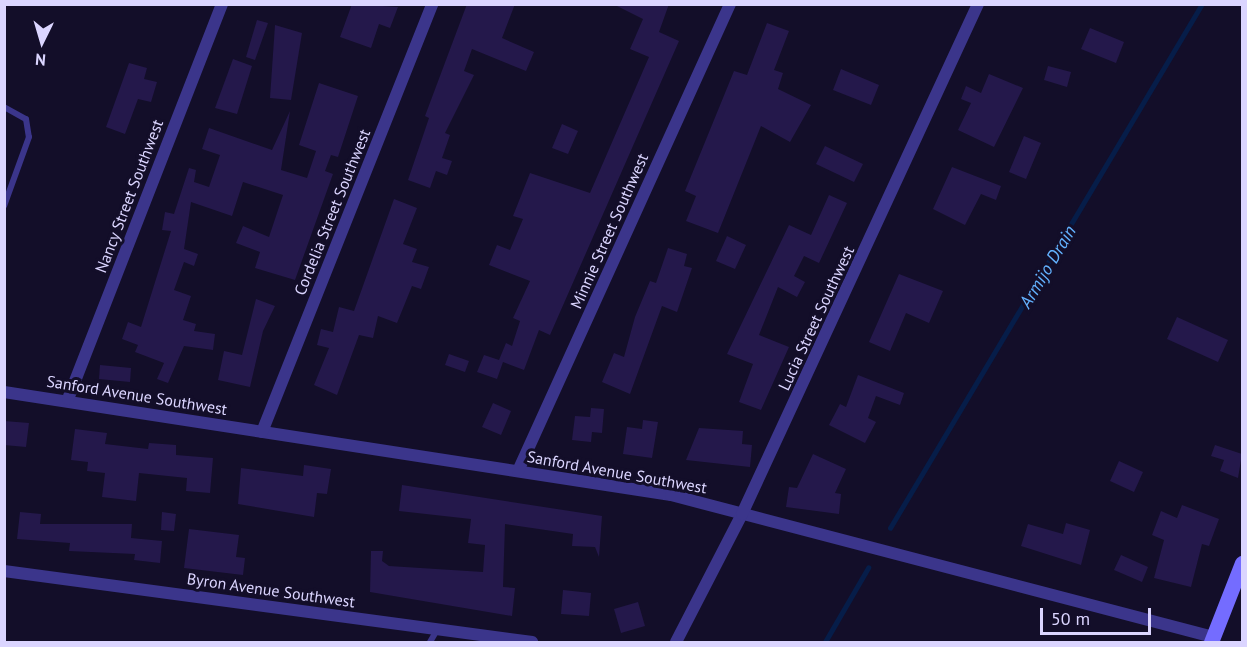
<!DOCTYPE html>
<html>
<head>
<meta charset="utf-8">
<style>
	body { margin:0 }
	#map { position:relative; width:1247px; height:647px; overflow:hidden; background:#130e29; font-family:"PT Sans",sans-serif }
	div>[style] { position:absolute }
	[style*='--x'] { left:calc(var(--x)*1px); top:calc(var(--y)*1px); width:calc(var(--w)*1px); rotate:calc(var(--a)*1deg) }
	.stream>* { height:4.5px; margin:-2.25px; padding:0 2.25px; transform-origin:2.25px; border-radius:2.25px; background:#061d49 }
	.building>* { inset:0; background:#24184b }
	.lane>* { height:6px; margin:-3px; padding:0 3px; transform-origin:3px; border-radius:3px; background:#3b358b }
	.street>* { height:12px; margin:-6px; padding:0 6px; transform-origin:6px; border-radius:6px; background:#3b358b }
	.secondary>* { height:15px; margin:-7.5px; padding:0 7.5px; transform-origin:7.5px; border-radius:7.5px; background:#746cff }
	span { translate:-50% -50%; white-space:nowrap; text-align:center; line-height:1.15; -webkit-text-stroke:6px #130e29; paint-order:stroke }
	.street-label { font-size:16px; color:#dbd5ff }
	.water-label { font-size:18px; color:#63b2ff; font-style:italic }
	.frame { position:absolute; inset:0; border:6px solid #dbd5ff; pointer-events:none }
	.north { position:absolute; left:12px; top:12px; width:60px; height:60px; -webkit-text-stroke:4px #130e29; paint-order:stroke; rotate:185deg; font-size:16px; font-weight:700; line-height:24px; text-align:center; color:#dbd5ff }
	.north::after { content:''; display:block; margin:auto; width:21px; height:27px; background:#dbd5ff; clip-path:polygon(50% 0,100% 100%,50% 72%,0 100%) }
	.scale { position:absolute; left:1040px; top:608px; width:111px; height:27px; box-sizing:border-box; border:3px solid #dbd5ff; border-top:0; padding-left:8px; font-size:18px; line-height:21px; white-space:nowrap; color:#dbd5ff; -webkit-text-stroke:4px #130e29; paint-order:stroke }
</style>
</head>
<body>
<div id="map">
	<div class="stream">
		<i style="--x:890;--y:528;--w:610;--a:-59.23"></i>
		<i style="--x:825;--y:642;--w:86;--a:-59.8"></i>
	</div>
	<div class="building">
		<i style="clip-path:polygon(352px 4px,398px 7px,390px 28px,379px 24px,371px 48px,340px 37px)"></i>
		<i style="clip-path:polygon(467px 4px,515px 4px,502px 38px,534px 52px,526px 71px,472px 49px,464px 71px,474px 75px,445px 133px,450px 135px,442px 158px,452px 161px,447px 175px,436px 171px,430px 188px,408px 180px,429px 118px,425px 116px)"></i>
		<i style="clip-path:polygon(613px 4px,669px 4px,659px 32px,679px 41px,550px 335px,539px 330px,524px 370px,503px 362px,497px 379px,477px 372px,484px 355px,499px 360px,506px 343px,512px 346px,520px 321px,513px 318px,530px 281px,489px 265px,497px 245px,510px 250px,523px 219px,513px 216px,530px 173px,590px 193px,649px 57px,630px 49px,643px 19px)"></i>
		<i style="clip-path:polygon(257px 20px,268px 23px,255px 60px,246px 57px)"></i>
		<i style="clip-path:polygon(767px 23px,789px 31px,774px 70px,783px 73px,778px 89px,811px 105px,790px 142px,761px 126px,718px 233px,686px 221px,696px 196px,685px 191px,734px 71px,747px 75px)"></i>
		<i style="clip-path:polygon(275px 25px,302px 33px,291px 100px,270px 98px)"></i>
		<i style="clip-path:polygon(1090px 28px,1124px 42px,1116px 63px,1081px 49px)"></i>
		<i style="clip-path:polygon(233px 59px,252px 66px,237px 114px,215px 108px)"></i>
		<i style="clip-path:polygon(129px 63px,147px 68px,144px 79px,157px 82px,151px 102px,138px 99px,125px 134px,106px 127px)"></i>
		<i style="clip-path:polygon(1048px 66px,1071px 72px,1067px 87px,1044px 80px)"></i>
		<i style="clip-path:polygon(841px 69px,879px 85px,871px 105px,833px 90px)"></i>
		<i style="clip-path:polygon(989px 74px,1023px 88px,994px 147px,958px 130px,971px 103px,961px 99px,966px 86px,981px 93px)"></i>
		<i style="clip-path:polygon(319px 83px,358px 96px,338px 157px,331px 155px,325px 171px,333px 174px,295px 280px,255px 268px,260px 252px,236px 243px,243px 226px,269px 237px,283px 195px,243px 182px,232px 216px,191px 202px,184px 249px,198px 254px,194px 266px,184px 262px,174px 290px,191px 296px,183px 320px,196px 324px,194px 331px,215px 334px,213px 350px,184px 346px,168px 383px,157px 379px,164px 363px,135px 352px,138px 345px,122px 339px,128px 322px,141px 327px,171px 231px,162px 230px,165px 212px,174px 214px,189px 168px,196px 170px,194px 182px,209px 187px,220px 155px,202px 149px,209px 128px,272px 150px,290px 111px,281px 170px,307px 178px,316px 151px,299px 145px)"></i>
		<i style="clip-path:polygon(562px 124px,578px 131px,568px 154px,552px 148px)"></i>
		<i style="clip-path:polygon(1024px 136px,1041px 143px,1026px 179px,1009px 172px)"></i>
		<i style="clip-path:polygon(825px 146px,863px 164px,854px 182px,816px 164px)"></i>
		<i style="clip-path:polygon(952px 167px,1001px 186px,996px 200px,981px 194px,965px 225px,933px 209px)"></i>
		<i style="clip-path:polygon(829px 195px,847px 203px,819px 263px,804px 256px,794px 276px,805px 282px,797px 297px,778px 287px,759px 335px,789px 347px,761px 410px,739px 402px,753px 364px,727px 354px,789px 225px,811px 235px)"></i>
		<i style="clip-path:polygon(394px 199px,417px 208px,403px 244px,417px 249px,412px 262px,429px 267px,421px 289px,412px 286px,397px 323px,378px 316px,373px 338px,359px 335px,337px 395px,314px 385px,329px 348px,317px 345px,321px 329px,333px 332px,339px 307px,354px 311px)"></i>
		<i style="clip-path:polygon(727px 236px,746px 245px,735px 269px,716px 261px)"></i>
		<i style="clip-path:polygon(668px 248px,687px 254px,684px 266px,692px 268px,677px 312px,662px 306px,630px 394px,602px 382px,614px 353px,624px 357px,635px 317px,650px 281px,656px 283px)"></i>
		<i style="clip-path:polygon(899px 274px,943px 291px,929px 323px,906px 313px,890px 351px,869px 342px)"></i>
		<i style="clip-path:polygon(256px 299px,275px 306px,263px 331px,250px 387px,218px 380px,224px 351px,242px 355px)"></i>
		<i style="clip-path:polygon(1177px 317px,1228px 340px,1218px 362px,1167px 339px)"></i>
		<i style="clip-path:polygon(449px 354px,469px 361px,465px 372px,445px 365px)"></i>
		<i style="clip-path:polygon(100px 365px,131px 368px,130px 382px,99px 379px)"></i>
		<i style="clip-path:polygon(858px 375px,904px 393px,900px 405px,876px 396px,868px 418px,876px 422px,865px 443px,829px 425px,840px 404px,846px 407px)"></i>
		<i style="clip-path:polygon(493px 403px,511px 411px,501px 435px,482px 427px)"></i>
		<i style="clip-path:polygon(591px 408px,604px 409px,602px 433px,592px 432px,591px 442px,572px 440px,575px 416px,590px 417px)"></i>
		<i style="clip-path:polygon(643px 420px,658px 422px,652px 458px,623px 454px,627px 427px,642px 429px)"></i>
		<i style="clip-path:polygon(4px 421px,29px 423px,26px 447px,4px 445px)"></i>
		<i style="clip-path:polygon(699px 428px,743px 431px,742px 444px,752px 445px,750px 467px,686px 460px)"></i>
		<i style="clip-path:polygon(75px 429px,107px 433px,105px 444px,148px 449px,149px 443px,176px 445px,176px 455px,213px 458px,210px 493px,186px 491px,187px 478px,139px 473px,136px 501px,102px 497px,105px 473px,87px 471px,88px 462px,71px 460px)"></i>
		<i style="clip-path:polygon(1215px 445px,1242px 454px,1238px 478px,1220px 471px,1224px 460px,1211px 456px)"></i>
		<i style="clip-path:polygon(813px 454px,846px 469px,835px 493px,841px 494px,839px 514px,786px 507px,789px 487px,797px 488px)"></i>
		<i style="clip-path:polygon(1119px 461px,1143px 472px,1134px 492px,1110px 481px)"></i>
		<i style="clip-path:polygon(304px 465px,331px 469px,327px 494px,317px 493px,314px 517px,238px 504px,241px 468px,303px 476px)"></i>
		<i style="clip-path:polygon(402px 485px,602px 516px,599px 557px,595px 547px,572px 546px,573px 534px,505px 524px,503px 587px,515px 588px,512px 616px,370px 592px,371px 551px,383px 551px,382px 561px,389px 566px,483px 572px,485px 545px,468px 543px,471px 519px,399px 511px)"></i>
		<i style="clip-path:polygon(1182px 505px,1219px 519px,1209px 546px,1202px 544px,1191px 587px,1154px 578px,1164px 540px,1152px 535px,1161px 511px,1177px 518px)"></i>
		<i style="clip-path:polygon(20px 512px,41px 514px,40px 524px,132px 524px,131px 538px,162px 541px,160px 563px,134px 560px,135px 554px,69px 551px,70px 543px,17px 539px)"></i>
		<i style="clip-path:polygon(162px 512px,176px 514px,174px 531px,161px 530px)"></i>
		<i style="clip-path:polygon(1066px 523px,1090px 530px,1081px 565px,1021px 546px,1028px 524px,1063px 534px)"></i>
		<i style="clip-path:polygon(189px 529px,239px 535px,236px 557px,245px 558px,243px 575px,184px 568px)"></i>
		<i style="clip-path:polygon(1121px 555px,1148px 567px,1142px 582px,1114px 570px)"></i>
		<i style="clip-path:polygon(563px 590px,591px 593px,589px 616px,561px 614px)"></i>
		<i style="clip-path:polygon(638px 602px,645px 626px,621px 633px,614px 609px)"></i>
	</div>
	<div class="lane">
		<i style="--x:4;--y:107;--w:25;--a:29"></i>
		<i style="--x:26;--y:119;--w:18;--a:81"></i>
		<i style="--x:29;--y:137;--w:73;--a:109.9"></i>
		<i style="--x:430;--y:642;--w:14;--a:-60"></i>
	</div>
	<div class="street">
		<i style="--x:4;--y:392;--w:675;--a:8.78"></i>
		<i style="--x:671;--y:495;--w:560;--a:14.68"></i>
		<i style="--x:68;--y:399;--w:424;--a:-68.7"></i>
		<i style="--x:262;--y:432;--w:461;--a:-68.3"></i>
		<i style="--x:518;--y:471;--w:513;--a:-65.58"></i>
		<i style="--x:4;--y:571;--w:533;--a:7.66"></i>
		<i style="--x:676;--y:642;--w:144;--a:-62.7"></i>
		<i style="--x:742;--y:514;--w:562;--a:-65.17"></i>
	</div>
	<div class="secondary">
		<i style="--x:1211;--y:642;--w:85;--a:-68.6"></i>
	</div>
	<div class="street-label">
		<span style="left:129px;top:196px;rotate:-69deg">Nancy Street Southwest</span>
		<span style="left:332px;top:212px;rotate:-68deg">Cordelia Street Southwest</span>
		<span style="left:609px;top:231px;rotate:-66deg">Minnie Street Southwest</span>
		<span style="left:816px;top:318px;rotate:-65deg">Lucia Street Southwest</span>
		<span style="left:137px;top:395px;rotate:9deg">Sanford Avenue Southwest</span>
		<span style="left:617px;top:472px;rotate:10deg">Sanford Avenue Southwest</span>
		<span style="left:271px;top:590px;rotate:8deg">Byron Avenue Southwest</span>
	</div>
	<div class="water-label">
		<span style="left:1048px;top:267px;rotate:-59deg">Armijo Drain</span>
	</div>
	<div class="frame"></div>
	<div class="north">N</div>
	<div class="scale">50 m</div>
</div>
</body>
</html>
